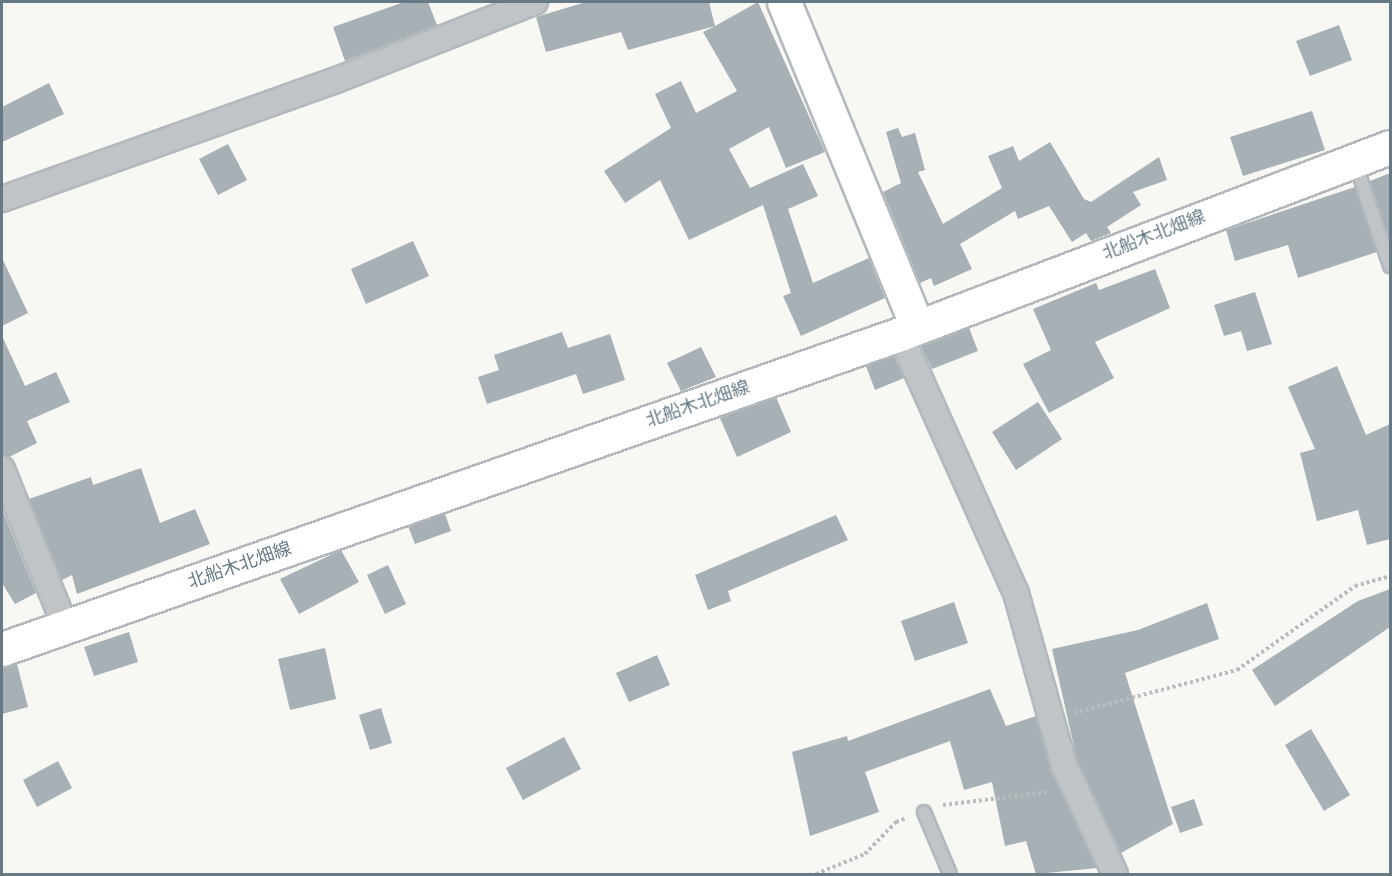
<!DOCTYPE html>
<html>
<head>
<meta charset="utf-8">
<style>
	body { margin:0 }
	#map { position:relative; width:1392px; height:876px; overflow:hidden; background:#f7f7f4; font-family:"Source Sans 3","Noto Sans JP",sans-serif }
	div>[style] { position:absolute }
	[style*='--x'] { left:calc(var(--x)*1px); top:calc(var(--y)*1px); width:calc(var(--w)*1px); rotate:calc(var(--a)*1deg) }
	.building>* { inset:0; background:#a6b0b5 }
	.path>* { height:4px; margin-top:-2px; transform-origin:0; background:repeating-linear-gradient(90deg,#babdbf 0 3px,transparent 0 6px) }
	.roads { filter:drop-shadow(2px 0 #b2b8bc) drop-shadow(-2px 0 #b2b8bc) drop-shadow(0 2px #b2b8bc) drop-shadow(0 -2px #b2b8bc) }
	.lane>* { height:12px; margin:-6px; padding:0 6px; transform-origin:6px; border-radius:6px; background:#c0c4c7 }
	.street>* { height:24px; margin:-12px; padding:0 12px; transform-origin:12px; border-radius:12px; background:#c0c4c7 }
	.secondary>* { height:33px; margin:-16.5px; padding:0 16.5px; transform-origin:16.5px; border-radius:16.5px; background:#fff }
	span { translate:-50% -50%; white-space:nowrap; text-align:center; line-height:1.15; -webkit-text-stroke:6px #fff; paint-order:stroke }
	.street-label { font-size:18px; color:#667984 }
	.frame { position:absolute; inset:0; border:3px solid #667984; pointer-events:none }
</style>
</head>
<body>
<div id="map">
	<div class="building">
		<i style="clip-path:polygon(404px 2px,428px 2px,437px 25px,345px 61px,333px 27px)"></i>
		<i style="clip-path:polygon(586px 2px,709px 2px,715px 26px,758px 2px,825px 152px,786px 168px,769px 127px,729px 149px,750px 188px,803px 164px,818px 196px,788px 209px,813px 283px,869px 258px,885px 298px,801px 336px,783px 296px,791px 293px,763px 205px,689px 240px,660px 180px,625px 203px,604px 171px,671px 128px,655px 94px,681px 81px,696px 113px,737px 91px,703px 32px,715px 26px,628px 50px,621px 32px,546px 52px,536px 17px)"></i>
		<i style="clip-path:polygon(1339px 25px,1352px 60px,1310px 76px,1296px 41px)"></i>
		<i style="clip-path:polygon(49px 83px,64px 114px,2px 142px,2px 107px)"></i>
		<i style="clip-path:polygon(1312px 111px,1325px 150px,1243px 176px,1230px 137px)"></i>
		<i style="clip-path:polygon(898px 128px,902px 137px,915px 133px,925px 170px,918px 172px,943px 224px,1002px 188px,988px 156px,1013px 146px,1019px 161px,1050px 142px,1084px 199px,1091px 202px,1159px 157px,1167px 180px,1133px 192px,1141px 205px,1107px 227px,1111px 233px,1091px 241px,1086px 233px,1072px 242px,1049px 206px,1018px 219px,1015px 211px,960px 244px,972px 269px,934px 286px,931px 278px,920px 283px,883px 192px,901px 183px,886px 132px)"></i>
		<i style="clip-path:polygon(228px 144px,247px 180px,218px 195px,199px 159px)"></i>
		<i style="clip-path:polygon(1390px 173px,1390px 242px,1370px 181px)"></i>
		<i style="clip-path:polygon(1355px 187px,1377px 252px,1298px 278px,1288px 245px,1235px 261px,1226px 230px)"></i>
		<i style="clip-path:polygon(413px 241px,429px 276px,366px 304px,351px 269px)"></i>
		<i style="clip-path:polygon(2px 258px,28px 313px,2px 326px)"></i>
		<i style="clip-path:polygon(1155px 269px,1170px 308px,1095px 342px,1114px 378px,1049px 413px,1023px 364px,1051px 350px,1033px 309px,1096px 283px,1099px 290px)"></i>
		<i style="clip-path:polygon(1255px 292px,1272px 344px,1247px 351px,1241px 331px,1224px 336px,1214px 305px)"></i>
		<i style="clip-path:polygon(969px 328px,978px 351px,932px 369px,921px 346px)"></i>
		<i style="clip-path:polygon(562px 332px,568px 348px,610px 334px,625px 380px,583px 394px,576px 374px,487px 404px,478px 377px,499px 370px,494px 355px)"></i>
		<i style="clip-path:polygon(2px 336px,25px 386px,56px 372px,70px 402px,27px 421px,37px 443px,9px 457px,2px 455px)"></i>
		<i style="clip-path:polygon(701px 347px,716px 377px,681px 391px,667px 363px)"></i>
		<i style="clip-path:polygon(894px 356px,904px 378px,875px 390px,866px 366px)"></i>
		<i style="clip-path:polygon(1337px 366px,1366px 435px,1390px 424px,1390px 539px,1367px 545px,1358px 510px,1317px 521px,1300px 453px,1315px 449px,1288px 387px)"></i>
		<i style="clip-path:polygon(776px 397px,791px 432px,737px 457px,720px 418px)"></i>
		<i style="clip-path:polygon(1038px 402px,1062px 439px,1016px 470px,992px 432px)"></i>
		<i style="clip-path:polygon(141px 468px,160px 523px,195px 509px,210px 544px,77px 594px,72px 575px,62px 580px,29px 499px,91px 477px,93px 485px)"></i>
		<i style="clip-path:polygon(2px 509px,36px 593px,15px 604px,2px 583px)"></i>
		<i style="clip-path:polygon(445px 514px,451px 531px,415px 544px,408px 526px)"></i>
		<i style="clip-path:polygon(836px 515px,848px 540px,728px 591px,731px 601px,708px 610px,695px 575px)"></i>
		<i style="clip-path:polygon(341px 550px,359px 582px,299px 614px,280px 579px)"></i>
		<i style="clip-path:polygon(388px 565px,406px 604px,385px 614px,367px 575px)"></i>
		<i style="clip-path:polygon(1390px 589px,1390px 627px,1275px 706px,1252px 670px,1358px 601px)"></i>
		<i style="clip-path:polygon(954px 602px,968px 643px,915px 661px,901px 621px)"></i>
		<i style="clip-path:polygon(1207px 603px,1219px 639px,1125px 673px,1173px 824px,1121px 853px,1077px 760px,1052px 649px,1138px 630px)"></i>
		<i style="clip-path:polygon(129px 632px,138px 662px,94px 676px,84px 647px)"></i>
		<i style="clip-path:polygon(325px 648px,336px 699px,290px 710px,278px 659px)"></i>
		<i style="clip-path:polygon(657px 655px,670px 685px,629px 702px,616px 673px)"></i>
		<i style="clip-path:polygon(17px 664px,28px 707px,2px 714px,2px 667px)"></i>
		<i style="clip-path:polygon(990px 689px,1006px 726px,1036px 716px,1051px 771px,1097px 868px,1036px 874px,1026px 841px,1005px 846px,992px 782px,964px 790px,950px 741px,865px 772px,879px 812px,810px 836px,792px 752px,847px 736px,848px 741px)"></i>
		<i style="clip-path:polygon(381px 708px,392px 743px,370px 750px,359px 715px)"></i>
		<i style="clip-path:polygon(1311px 729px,1350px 795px,1324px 811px,1285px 745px)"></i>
		<i style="clip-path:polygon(564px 737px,581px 769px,523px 800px,506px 768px)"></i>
		<i style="clip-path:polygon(58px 761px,72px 788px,37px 807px,23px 780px)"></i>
		<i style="clip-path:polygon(1194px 799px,1203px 825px,1180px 833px,1171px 807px)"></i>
	</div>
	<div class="path">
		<i style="--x:1074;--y:713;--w:169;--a:-14.8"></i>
		<i style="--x:1237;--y:670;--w:145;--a:-35.4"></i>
		<i style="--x:1355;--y:586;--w:36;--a:-16"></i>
		<i style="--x:943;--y:805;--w:106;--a:-7.1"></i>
		<i style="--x:816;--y:874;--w:53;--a:-22.2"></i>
		<i style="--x:865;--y:854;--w:45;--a:-45.9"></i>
		<i style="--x:896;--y:822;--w:12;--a:-20"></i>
	</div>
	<div class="roads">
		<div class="lane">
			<i style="--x:1355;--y:162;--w:110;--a:71.4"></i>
			<i style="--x:924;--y:812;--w:67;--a:67.2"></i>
		</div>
		<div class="street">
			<i style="--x:2;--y:199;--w:352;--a:-19.6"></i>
			<i style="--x:334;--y:81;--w:216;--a:-21.5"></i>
			<i style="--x:900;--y:334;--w:284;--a:65.9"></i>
			<i style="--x:1016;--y:593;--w:179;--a:74.4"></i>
			<i style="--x:1064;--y:765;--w:120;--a:64.9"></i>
			<i style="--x:2;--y:469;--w:171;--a:68.1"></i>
		</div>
		<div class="secondary">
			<i style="--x:784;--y:2;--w:350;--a:67.7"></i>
			<i style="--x:2;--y:649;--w:952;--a:-19.33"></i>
			<i style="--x:900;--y:334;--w:524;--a:-20.89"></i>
		</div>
	</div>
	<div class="street-label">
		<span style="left:1154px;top:236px;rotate:-21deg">北船木北畑線</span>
		<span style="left:698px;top:405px;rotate:-19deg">北船木北畑線</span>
		<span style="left:240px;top:566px;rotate:-19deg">北船木北畑線</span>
	</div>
	<div class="frame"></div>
</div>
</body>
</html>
